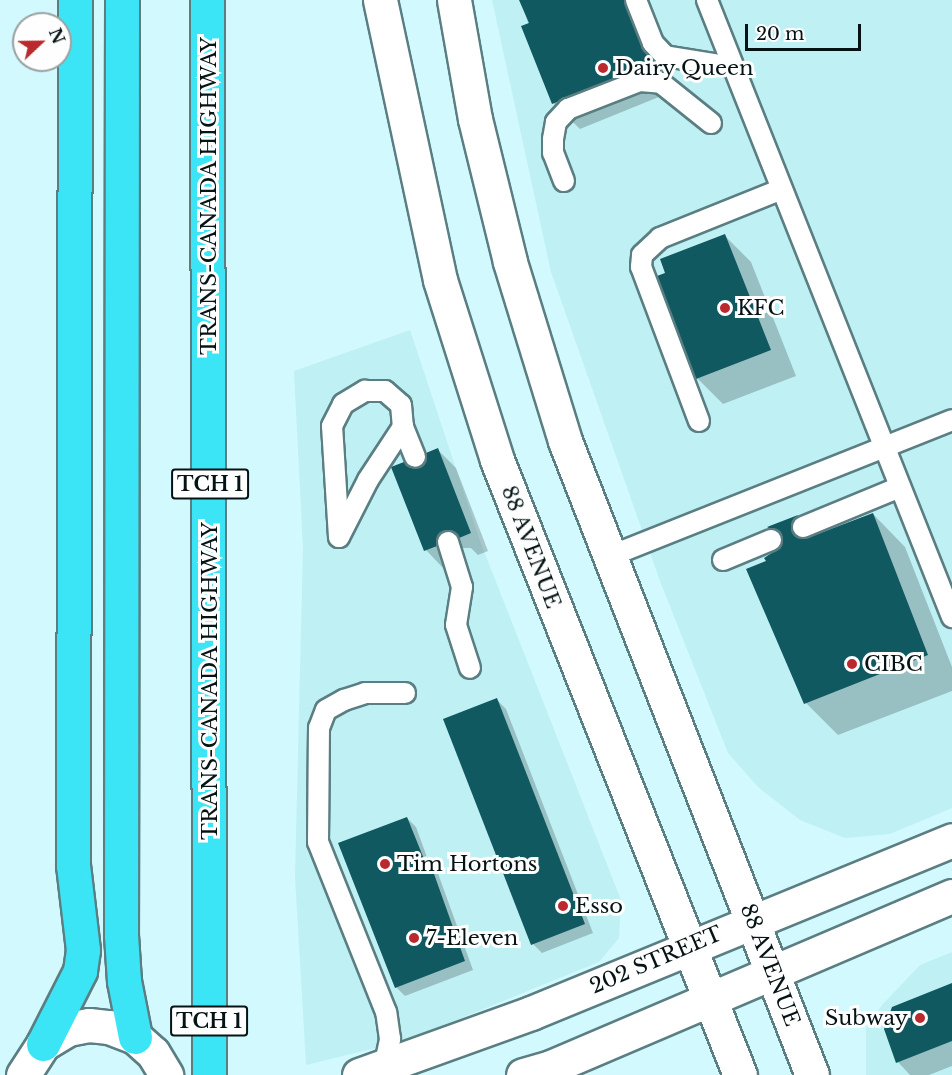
<!DOCTYPE html>
<html>
<head>
<meta charset="utf-8">
<style>
	body { margin:0 }
	#map { position:relative; width:952px; height:1075px; overflow:hidden; background:#d2f9fe; font-family:"Libre Baskerville",serif }
	div>[style] { position:absolute }
	[style*='--x'] { left:calc(var(--x)*1px); top:calc(var(--y)*1px); width:calc(var(--w)*1px); rotate:calc(var(--a)*1deg) }
	.built>* { inset:0; background:#bff0f4 }
	.shadow>* { inset:0; background:#0003 }
	.building>* { inset:0; background:#105960 }
	.roads { filter:drop-shadow(2px 0 #5a7e82) drop-shadow(-2px 0 #5a7e82) drop-shadow(0 2px #5a7e82) drop-shadow(0 -2px #5a7e82) }
	.service>* { height:20px; margin:-10px; padding:0 10px; transform-origin:10px; border-radius:10px; background:#fff }
	.secondary>* { height:33px; margin:-16.5px; padding:0 16.5px; transform-origin:16.5px; border-radius:16.5px; background:#fff }
	.motorway>* { height:33px; margin:-16.5px; padding:0 16.5px; transform-origin:16.5px; border-radius:16.5px; background:#3ce5f6 }
	.dots>* { width:16px; height:16px; translate:-50% -50%; box-sizing:border-box; border:3px solid #fefefe; border-radius:50% }
	span { translate:-50% -50%; white-space:nowrap; text-align:center; line-height:1.15; -webkit-text-stroke:6px #fefefe; paint-order:stroke }
	.shield-label span { padding:2px 4px; background:#fefefe; border:2px solid; border-radius:4px; -webkit-text-stroke-width:0 }
	.shield-label { font-size:20px; color:#061315; font-weight:700 }
	.poi-label { font-size:21px; color:#061315 }
	.left { translate:0 -50%; text-align:left }
	.right { translate:-100% -50%; text-align:right }
	.street-label { font-size:21px; color:#061315 }
	.north { position:absolute; left:12px; top:12px; width:60px; height:60px; box-sizing:border-box; background:#fefefe; border:2px solid #9ba0a1; border-radius:50%; rotate:68deg; font-size:16px; font-weight:700; line-height:24px; text-align:center; color:#061315 }
	.north::after { content:''; display:block; margin:auto; width:21px; height:27px; background:#b9292d; clip-path:polygon(50% 0,100% 100%,50% 72%,0 100%) }
	.scale { position:absolute; left:745px; top:24px; width:116px; height:27px; box-sizing:border-box; border:3px solid #061315; border-top:0; padding-left:8px; font-size:18px; line-height:21px; white-space:nowrap; color:#061315; -webkit-text-stroke:4px #fefefe; paint-order:stroke }
</style>
</head>
<body>
<div id="map">
	<div class="built">
		<i style="clip-path:polygon(492px 0,952px 0,952px 808px,890px 834px,845px 838px,800px 820px,758px 787px,728px 753px,660px 581px,551px 272px)"></i>
		<i style="clip-path:polygon(410px 330px,480px 541px,621px 900px,619px 938px,599px 962px,405px 1041px,306px 1065px,295px 876px,303px 548px,294px 371px)"></i>
		<i style="clip-path:polygon(952px 952px,952px 1075px,866px 1075px,866px 1028px,882px 1005px,920px 965px)"></i>
	</div>
	<div class="shadow">
		<i style="clip-path:polygon(521px 0,640px 0,676px 90px,580px 129px,553px 103px)"></i>
		<i style="clip-path:polygon(725px 236px,751px 262px,796px 376px,723px 404px,697px 378px,667px 273px)"></i>
		<i style="clip-path:polygon(438px 450px,456px 468px,488px 551px,478px 555px,471px 548px,462px 548px,454px 557px,454px 564px,444px 569px,426px 550px,393px 468px,419px 470px)"></i>
		<i style="clip-path:polygon(873px 514px,905px 547px,952px 667px,952px 691px,838px 735px,806px 703px,767px 562px,782px 548px,783px 541px,769px 527px,797px 517px,817px 536px)"></i>
		<i style="clip-path:polygon(497px 700px,506px 709px,593px 933px,542px 953px,533px 944px)"></i>
		<i style="clip-path:polygon(407px 818px,416px 827px,428px 860px,436px 868px,473px 970px,405px 996px,396px 987px)"></i>
		<i style="clip-path:polygon(952px 985px,952px 1066px,929px 1075px,910px 1075px,898px 1062px)"></i>
	</div>
	<div class="building">
		<i style="clip-path:polygon(519px 0,624px 0,651px 64px,552px 104px,521px 26px,529px 23px)"></i>
		<i style="clip-path:polygon(725px 234px,771px 350px,696px 379px,657px 276px,665px 273px,660px 259px)"></i>
		<i style="clip-path:polygon(438px 448px,471px 533px,459px 538px,451px 530px,444px 531px,436px 539px,437px 546px,424px 551px,391px 467px,404px 462px,419px 468px,425px 464px,426px 453px)"></i>
		<i style="clip-path:polygon(873px 513px,928px 655px,804px 704px,746px 569px,766px 561px,764px 558px,781px 547px,782px 535px,767px 527px,798px 515px,791px 525px,792px 532px,807px 538px)"></i>
		<i style="clip-path:polygon(497px 698px,585px 924px,531px 945px,443px 719px)"></i>
		<i style="clip-path:polygon(407px 817px,424px 859px,428px 857px,465px 961px,395px 988px,338px 843px)"></i>
		<i style="clip-path:polygon(952px 983px,952px 1041px,896px 1063px,884px 1029px,892px 1007px)"></i>
	</div>
	<div class="roads">
		<div class="service">
			<i style="--x:636;--y:0;--w:46;--a:68.4"></i>
			<i style="--x:653;--y:43;--w:18;--a:47"></i>
			<i style="--x:665;--y:56;--w:69;--a:9.2"></i>
			<i style="--x:707;--y:0;--w:664;--a:68.34"></i>
			<i style="--x:564;--y:181;--w:30;--a:-111"></i>
			<i style="--x:553;--y:153;--w:14;--a:-90"></i>
			<i style="--x:553;--y:139;--w:17;--a:-80"></i>
			<i style="--x:556;--y:122;--w:18;--a:-47"></i>
			<i style="--x:568;--y:109;--w:77;--a:-21.3"></i>
			<i style="--x:640;--y:81;--w:21;--a:5"></i>
			<i style="--x:661;--y:83;--w:64;--a:38.7"></i>
			<i style="--x:699;--y:421;--w:165;--a:-110.6"></i>
			<i style="--x:641;--y:267;--w:12;--a:-85"></i>
			<i style="--x:642;--y:255;--w:25;--a:-43"></i>
			<i style="--x:660;--y:238;--w:131;--a:-21.9"></i>
			<i style="--x:803;--y:527;--w:105;--a:-22.4"></i>
			<i style="--x:339;--y:537;--w:111;--a:-93.6"></i>
			<i style="--x:332;--y:426;--w:25;--a:-63"></i>
			<i style="--x:343;--y:404;--w:26;--a:-31"></i>
			<i style="--x:365;--y:391;--w:20;--a:0"></i>
			<i style="--x:385;--y:391;--w:21;--a:41"></i>
			<i style="--x:401;--y:405;--w:22;--a:85"></i>
			<i style="--x:403;--y:427;--w:32;--a:68"></i>
			<i style="--x:339;--y:537;--w:64;--a:-63"></i>
			<i style="--x:368;--y:480;--w:64;--a:-56.6"></i>
			<i style="--x:448;--y:542;--w:47;--a:72.7"></i>
			<i style="--x:462;--y:587;--w:38;--a:99"></i>
			<i style="--x:456;--y:625;--w:45;--a:72"></i>
			<i style="--x:608;--y:557;--w:370;--a:-21.7"></i>
			<i style="--x:723;--y:560;--w:52;--a:-22.6"></i>
			<i style="--x:384;--y:1068;--w:30;--a:-78"></i>
			<i style="--x:390;--y:1039;--w:27;--a:-98"></i>
			<i style="--x:386;--y:1012;--w:183;--a:-111.8"></i>
			<i style="--x:318;--y:842;--w:114;--a:-89.5"></i>
			<i style="--x:319;--y:728;--w:19;--a:-69"></i>
			<i style="--x:326;--y:710;--w:21;--a:-29"></i>
			<i style="--x:344;--y:700;--w:22;--a:-18"></i>
			<i style="--x:365;--y:693;--w:40;--a:0"></i>
		</div>
		<div class="secondary">
			<i style="--x:380;--y:0;--w:286;--a:77.9"></i>
			<i style="--x:440;--y:280;--w:189;--a:72.4"></i>
			<i style="--x:497;--y:460;--w:661;--a:68.44"></i>
			<i style="--x:454;--y:0;--w:121;--a:80"></i>
			<i style="--x:475;--y:119;--w:147;--a:76.2"></i>
			<i style="--x:510;--y:262;--w:187;--a:72.9"></i>
			<i style="--x:565;--y:441;--w:680;--a:68.71"></i>
			<i style="--x:23;--y:1075;--w:37;--a:-57"></i>
			<i style="--x:43;--y:1044;--w:29;--a:-31"></i>
			<i style="--x:68;--y:1029;--w:21;--a:-11"></i>
			<i style="--x:89;--y:1025;--w:20;--a:6"></i>
			<i style="--x:109;--y:1027;--w:28;--a:21"></i>
			<i style="--x:135;--y:1037;--w:24;--a:42"></i>
			<i style="--x:153;--y:1053;--w:26;--a:59"></i>
			<i style="--x:359;--y:1075;--w:183;--a:-19.8"></i>
			<i style="--x:531;--y:1013;--w:455;--a:-22.3"></i>
			<i style="--x:523;--y:1075;--w:29;--a:-16"></i>
			<i style="--x:551;--y:1067;--w:436;--a:-23.1"></i>
		</div>
		<div class="motorway">
			<i style="--x:122;--y:0;--w:935;--a:90.06"></i>
			<i style="--x:121;--y:935;--w:46;--a:86.3"></i>
			<i style="--x:124;--y:981;--w:57;--a:78.9"></i>
			<i style="--x:207;--y:0;--w:1075;--a:89.89"></i>
			<i style="--x:43;--y:1044;--w:82;--a:-63.1"></i>
			<i style="--x:80;--y:971;--w:21;--a:-82"></i>
			<i style="--x:83;--y:950;--w:86;--a:-96.7"></i>
			<i style="--x:73;--y:865;--w:865;--a:-89.87"></i>
		</div>
	</div>
	<div class="dots">
		<i style="left:603px;top:68px;background:#b9292d"></i>
		<i style="left:725px;top:308px;background:#b9292d"></i>
		<i style="left:852px;top:664px;background:#b9292d"></i>
		<i style="left:385px;top:864px;background:#b9292d"></i>
		<i style="left:563px;top:906px;background:#b9292d"></i>
		<i style="left:414px;top:938px;background:#b9292d"></i>
		<i style="left:920px;top:1018px;background:#b9292d"></i>
	</div>
	<div class="shield-label">
		<span style="left:210px;top:484px">TCH 1</span>
		<span style="left:209px;top:1021px">TCH 1</span>
	</div>
	<div class="poi-label">
		<span class="left" style="left:615px;top:68px">Dairy Queen</span>
		<span class="left" style="left:737px;top:308px">KFC</span>
		<span class="left" style="left:864px;top:664px">CIBC</span>
		<span class="left" style="left:397px;top:864px">Tim Hortons</span>
		<span class="left" style="left:575px;top:906px">Esso</span>
		<span class="left" style="left:426px;top:938px">7-Eleven</span>
		<span class="right" style="left:908px;top:1018px">Subway</span>
	</div>
	<div class="street-label">
		<span style="left:209px;top:196px;rotate:-90deg">TRANS-CANADA HIGHWAY</span>
		<span style="left:531px;top:547px;rotate:69deg">88 AVENUE</span>
		<span style="left:210px;top:681px;rotate:-90deg">TRANS-CANADA HIGHWAY</span>
		<span style="left:656px;top:960px;rotate:-23deg">202 STREET</span>
		<span style="left:770px;top:965px;rotate:69deg">88 AVENUE</span>
	</div>
	<div class="north">N</div>
	<div class="scale">20 m</div>
</div>
</body>
</html>
